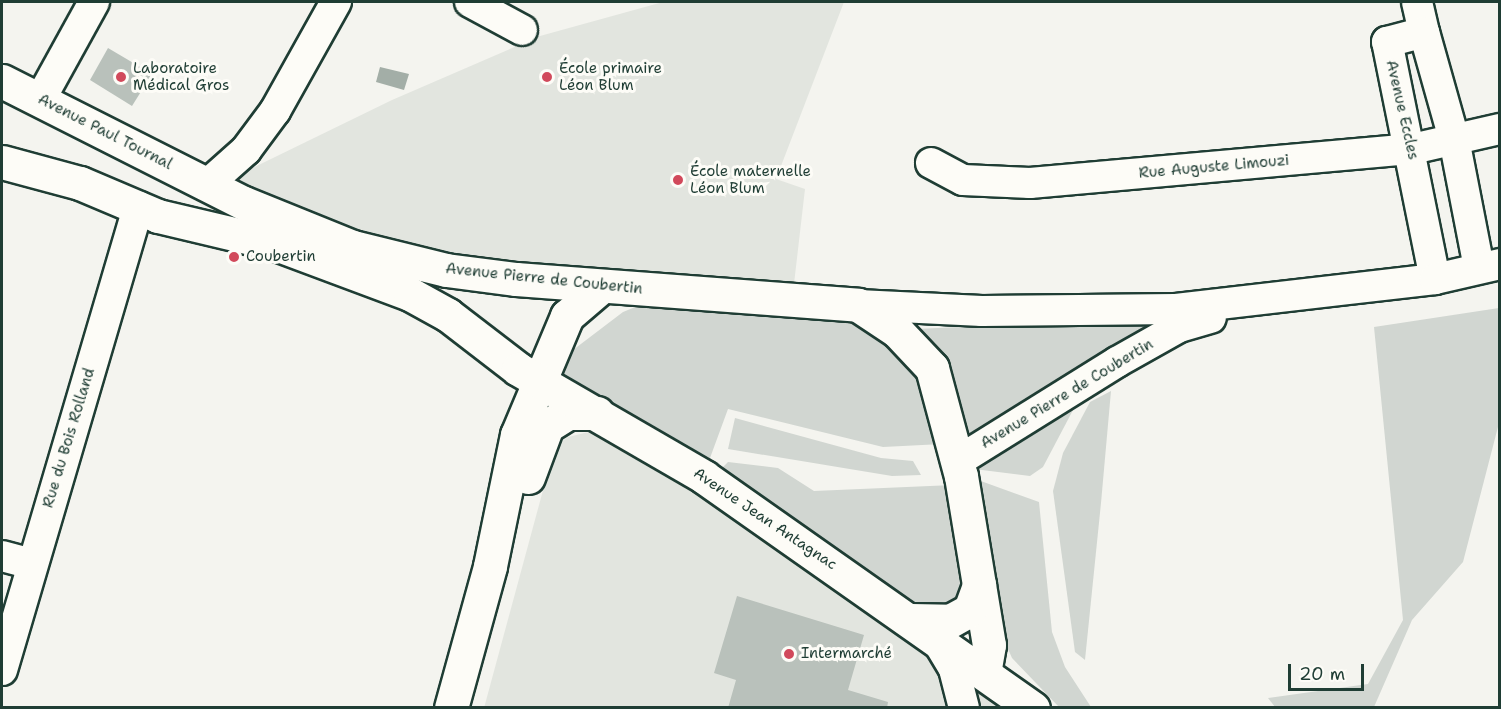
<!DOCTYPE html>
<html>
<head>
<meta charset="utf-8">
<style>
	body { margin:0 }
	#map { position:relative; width:1501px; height:709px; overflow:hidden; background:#f4f4ef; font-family:"Shantell Sans",sans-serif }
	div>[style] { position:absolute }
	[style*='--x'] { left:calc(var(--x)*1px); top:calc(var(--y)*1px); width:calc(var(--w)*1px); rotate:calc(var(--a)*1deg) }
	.built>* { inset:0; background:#e2e5df }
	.green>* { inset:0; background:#d1d6d1 }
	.water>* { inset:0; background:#a3aea7 }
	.building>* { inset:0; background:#b9c1bb }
	.roads { filter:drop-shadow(2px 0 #1f3d34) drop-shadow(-2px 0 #1f3d34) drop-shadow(0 2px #1f3d34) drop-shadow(0 -2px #1f3d34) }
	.minor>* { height:30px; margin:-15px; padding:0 15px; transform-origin:15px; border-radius:15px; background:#fdfcf7 }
	.tertiary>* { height:33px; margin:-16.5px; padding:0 16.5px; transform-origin:16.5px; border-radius:16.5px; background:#fdfcf7 }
	.secondary>* { height:33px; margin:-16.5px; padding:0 16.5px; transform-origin:16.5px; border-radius:16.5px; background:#fdfcf7 }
	.dots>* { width:16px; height:16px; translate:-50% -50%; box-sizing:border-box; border:3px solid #fdfcf7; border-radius:50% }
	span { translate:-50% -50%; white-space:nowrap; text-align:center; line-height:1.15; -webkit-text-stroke:6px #fdfcf7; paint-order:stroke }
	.poi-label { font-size:15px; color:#1f3d34 }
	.left { translate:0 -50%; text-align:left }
	.street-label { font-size:15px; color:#1f3d34 }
	.frame { position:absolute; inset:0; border:3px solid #1f3d34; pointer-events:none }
	.scale { position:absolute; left:1288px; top:664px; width:76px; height:27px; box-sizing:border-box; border:3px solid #1f3d34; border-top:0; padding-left:8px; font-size:18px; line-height:21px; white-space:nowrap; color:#1f3d34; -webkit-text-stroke:4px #fdfcf7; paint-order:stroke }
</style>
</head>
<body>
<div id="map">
	<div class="built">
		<i style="clip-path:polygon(663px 2px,844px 2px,776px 179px,805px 189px,794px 284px,558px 266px,403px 246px,306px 214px,234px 177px,392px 100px,540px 36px)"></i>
		<i style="clip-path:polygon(597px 430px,925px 643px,1012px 708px,484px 708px,555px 446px,568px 437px)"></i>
	</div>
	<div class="green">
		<i style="clip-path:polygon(650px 301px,858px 317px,924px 369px,942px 444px,883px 447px,728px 409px,710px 458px,554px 378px,573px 350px,623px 312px)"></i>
		<i style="clip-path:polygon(1499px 308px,1499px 423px,1463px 562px,1412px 620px,1374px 707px,1275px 707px,1268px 698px,1368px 684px,1403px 620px,1374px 327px)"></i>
		<i style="clip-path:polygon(1169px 318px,966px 451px,945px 364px,930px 339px,915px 329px)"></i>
		<i style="clip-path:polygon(1111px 391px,1101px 503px,1085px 660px,1075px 652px,1053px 491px,1063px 453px,1090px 402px)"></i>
		<i style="clip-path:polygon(1082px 393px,1043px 467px,1030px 476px,974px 469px,1010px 439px)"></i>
		<i style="clip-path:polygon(735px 418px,881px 458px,913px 461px,921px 475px,892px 476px,728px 449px)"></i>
		<i style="clip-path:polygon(728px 462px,778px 468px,814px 491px,953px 485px,966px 599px,950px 611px,921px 609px,717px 473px)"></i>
		<i style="clip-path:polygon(978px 480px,1039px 502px,1052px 632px,1065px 667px,1091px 707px,1059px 707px,1012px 658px,1000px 631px)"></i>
	</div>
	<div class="water">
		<i style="clip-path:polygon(380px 67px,409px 74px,404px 90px,376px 82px)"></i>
	</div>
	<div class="building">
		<i style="clip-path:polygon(108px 48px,152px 74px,132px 106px,90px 80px)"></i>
		<i style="clip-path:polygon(737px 596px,864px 635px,848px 690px,888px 702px,887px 708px,728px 708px,736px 680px,714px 673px)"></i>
	</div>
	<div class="roads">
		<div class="minor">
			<i style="--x:470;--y:2;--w:59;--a:28.3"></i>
			<i style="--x:1417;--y:2;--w:31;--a:77"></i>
			<i style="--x:41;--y:98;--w:110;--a:-61.1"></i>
			<i style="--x:931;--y:163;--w:36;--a:28"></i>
			<i style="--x:963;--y:180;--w:67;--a:2.6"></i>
			<i style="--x:1030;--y:183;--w:384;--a:-5.1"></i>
			<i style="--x:1412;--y:149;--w:90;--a:-12.8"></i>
			<i style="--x:209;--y:183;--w:50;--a:-41.7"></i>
			<i style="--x:246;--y:150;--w:49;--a:-53.4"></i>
			<i style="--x:275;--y:111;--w:125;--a:-60.8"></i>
			<i style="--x:1435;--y:279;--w:242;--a:-101.4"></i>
			<i style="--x:1387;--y:42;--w:38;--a:-15"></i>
			<i style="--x:1424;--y:32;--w:111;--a:74.3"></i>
			<i style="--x:1454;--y:139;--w:131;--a:79"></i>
			<i style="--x:858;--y:305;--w:124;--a:2.8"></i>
			<i style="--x:982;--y:311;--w:194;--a:-0.6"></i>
			<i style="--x:1176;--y:309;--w:261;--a:-6.6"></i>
			<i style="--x:1435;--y:279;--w:67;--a:-13"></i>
			<i style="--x:958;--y:461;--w:187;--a:-31.9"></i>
			<i style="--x:1117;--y:362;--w:71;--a:-29.4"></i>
			<i style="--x:1179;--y:327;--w:33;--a:-16"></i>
			<i style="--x:2;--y:556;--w:30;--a:15"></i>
			<i style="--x:935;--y:637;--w:37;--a:59"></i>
			<i style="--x:954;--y:669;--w:40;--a:75.6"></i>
			<i style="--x:2;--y:670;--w:483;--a:-73.6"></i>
		</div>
		<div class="tertiary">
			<i style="--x:528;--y:477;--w:54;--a:-69.6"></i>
			<i style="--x:547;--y:426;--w:25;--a:-32"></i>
			<i style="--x:568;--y:413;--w:29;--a:0"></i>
			<i style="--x:451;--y:708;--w:147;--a:-74.6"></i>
			<i style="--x:490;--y:566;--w:134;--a:-78.4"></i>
			<i style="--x:517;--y:435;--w:129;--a:-67.2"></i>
			<i style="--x:567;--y:316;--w:45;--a:-40.5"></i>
		</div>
		<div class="secondary">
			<i style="--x:2;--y:81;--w:271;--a:26.8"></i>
			<i style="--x:244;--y:203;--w:118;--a:22"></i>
			<i style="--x:353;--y:247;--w:96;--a:13.9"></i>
			<i style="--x:446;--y:270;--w:71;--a:7.3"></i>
			<i style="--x:516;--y:279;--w:343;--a:4.3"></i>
			<i style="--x:858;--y:305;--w:47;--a:33.7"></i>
			<i style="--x:897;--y:331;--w:51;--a:46.6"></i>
			<i style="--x:932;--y:368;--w:112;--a:75"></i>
			<i style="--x:961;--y:476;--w:171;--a:80.6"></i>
			<i style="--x:989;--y:645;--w:27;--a:100"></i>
			<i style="--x:2;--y:162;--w:81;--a:15.1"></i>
			<i style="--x:80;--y:183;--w:85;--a:22.9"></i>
			<i style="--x:158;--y:216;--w:121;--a:13.3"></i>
			<i style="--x:276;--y:244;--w:143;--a:20.5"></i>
			<i style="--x:410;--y:294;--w:43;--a:28.9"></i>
			<i style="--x:448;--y:315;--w:88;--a:37.6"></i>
			<i style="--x:518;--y:369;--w:215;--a:30.1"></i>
			<i style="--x:704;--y:477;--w:402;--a:35.1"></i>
			<i style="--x:911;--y:620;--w:39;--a:1"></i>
			<i style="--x:950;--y:621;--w:23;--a:-29"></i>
			<i style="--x:970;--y:610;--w:27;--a:-70"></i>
		</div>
	</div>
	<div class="dots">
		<i style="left:121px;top:77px;background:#d1495b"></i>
		<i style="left:547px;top:77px;background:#d1495b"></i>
		<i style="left:678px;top:180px;background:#d1495b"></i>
		<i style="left:234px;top:257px;background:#d1495b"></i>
		<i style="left:789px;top:654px;background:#d1495b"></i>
	</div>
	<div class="poi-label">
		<span class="left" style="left:133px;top:77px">Laboratoire<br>Médical Gros</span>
		<span class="left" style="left:559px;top:77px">École primaire<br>Léon Blum</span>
		<span class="left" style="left:690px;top:180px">École maternelle<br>Léon Blum</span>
		<span class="left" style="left:246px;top:257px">Coubertin</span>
		<span class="left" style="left:801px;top:654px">Intermarché</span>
	</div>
	<div class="street-label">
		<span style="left:1402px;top:110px;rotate:77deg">Avenue Eccles</span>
		<span style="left:105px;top:132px;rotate:27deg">Avenue Paul Tournal</span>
		<span style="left:1214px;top:167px;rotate:-5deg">Rue Auguste Limouzi</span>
		<span style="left:544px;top:279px;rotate:6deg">Avenue Pierre de Coubertin</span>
		<span style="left:1067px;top:394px;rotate:-31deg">Avenue Pierre de Coubertin</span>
		<span style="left:69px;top:438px;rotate:-73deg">Rue du Bois Rolland</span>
		<span style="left:765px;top:519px;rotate:34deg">Avenue Jean Antagnac</span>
	</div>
	<div class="frame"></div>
	<div class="scale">20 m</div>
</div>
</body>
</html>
